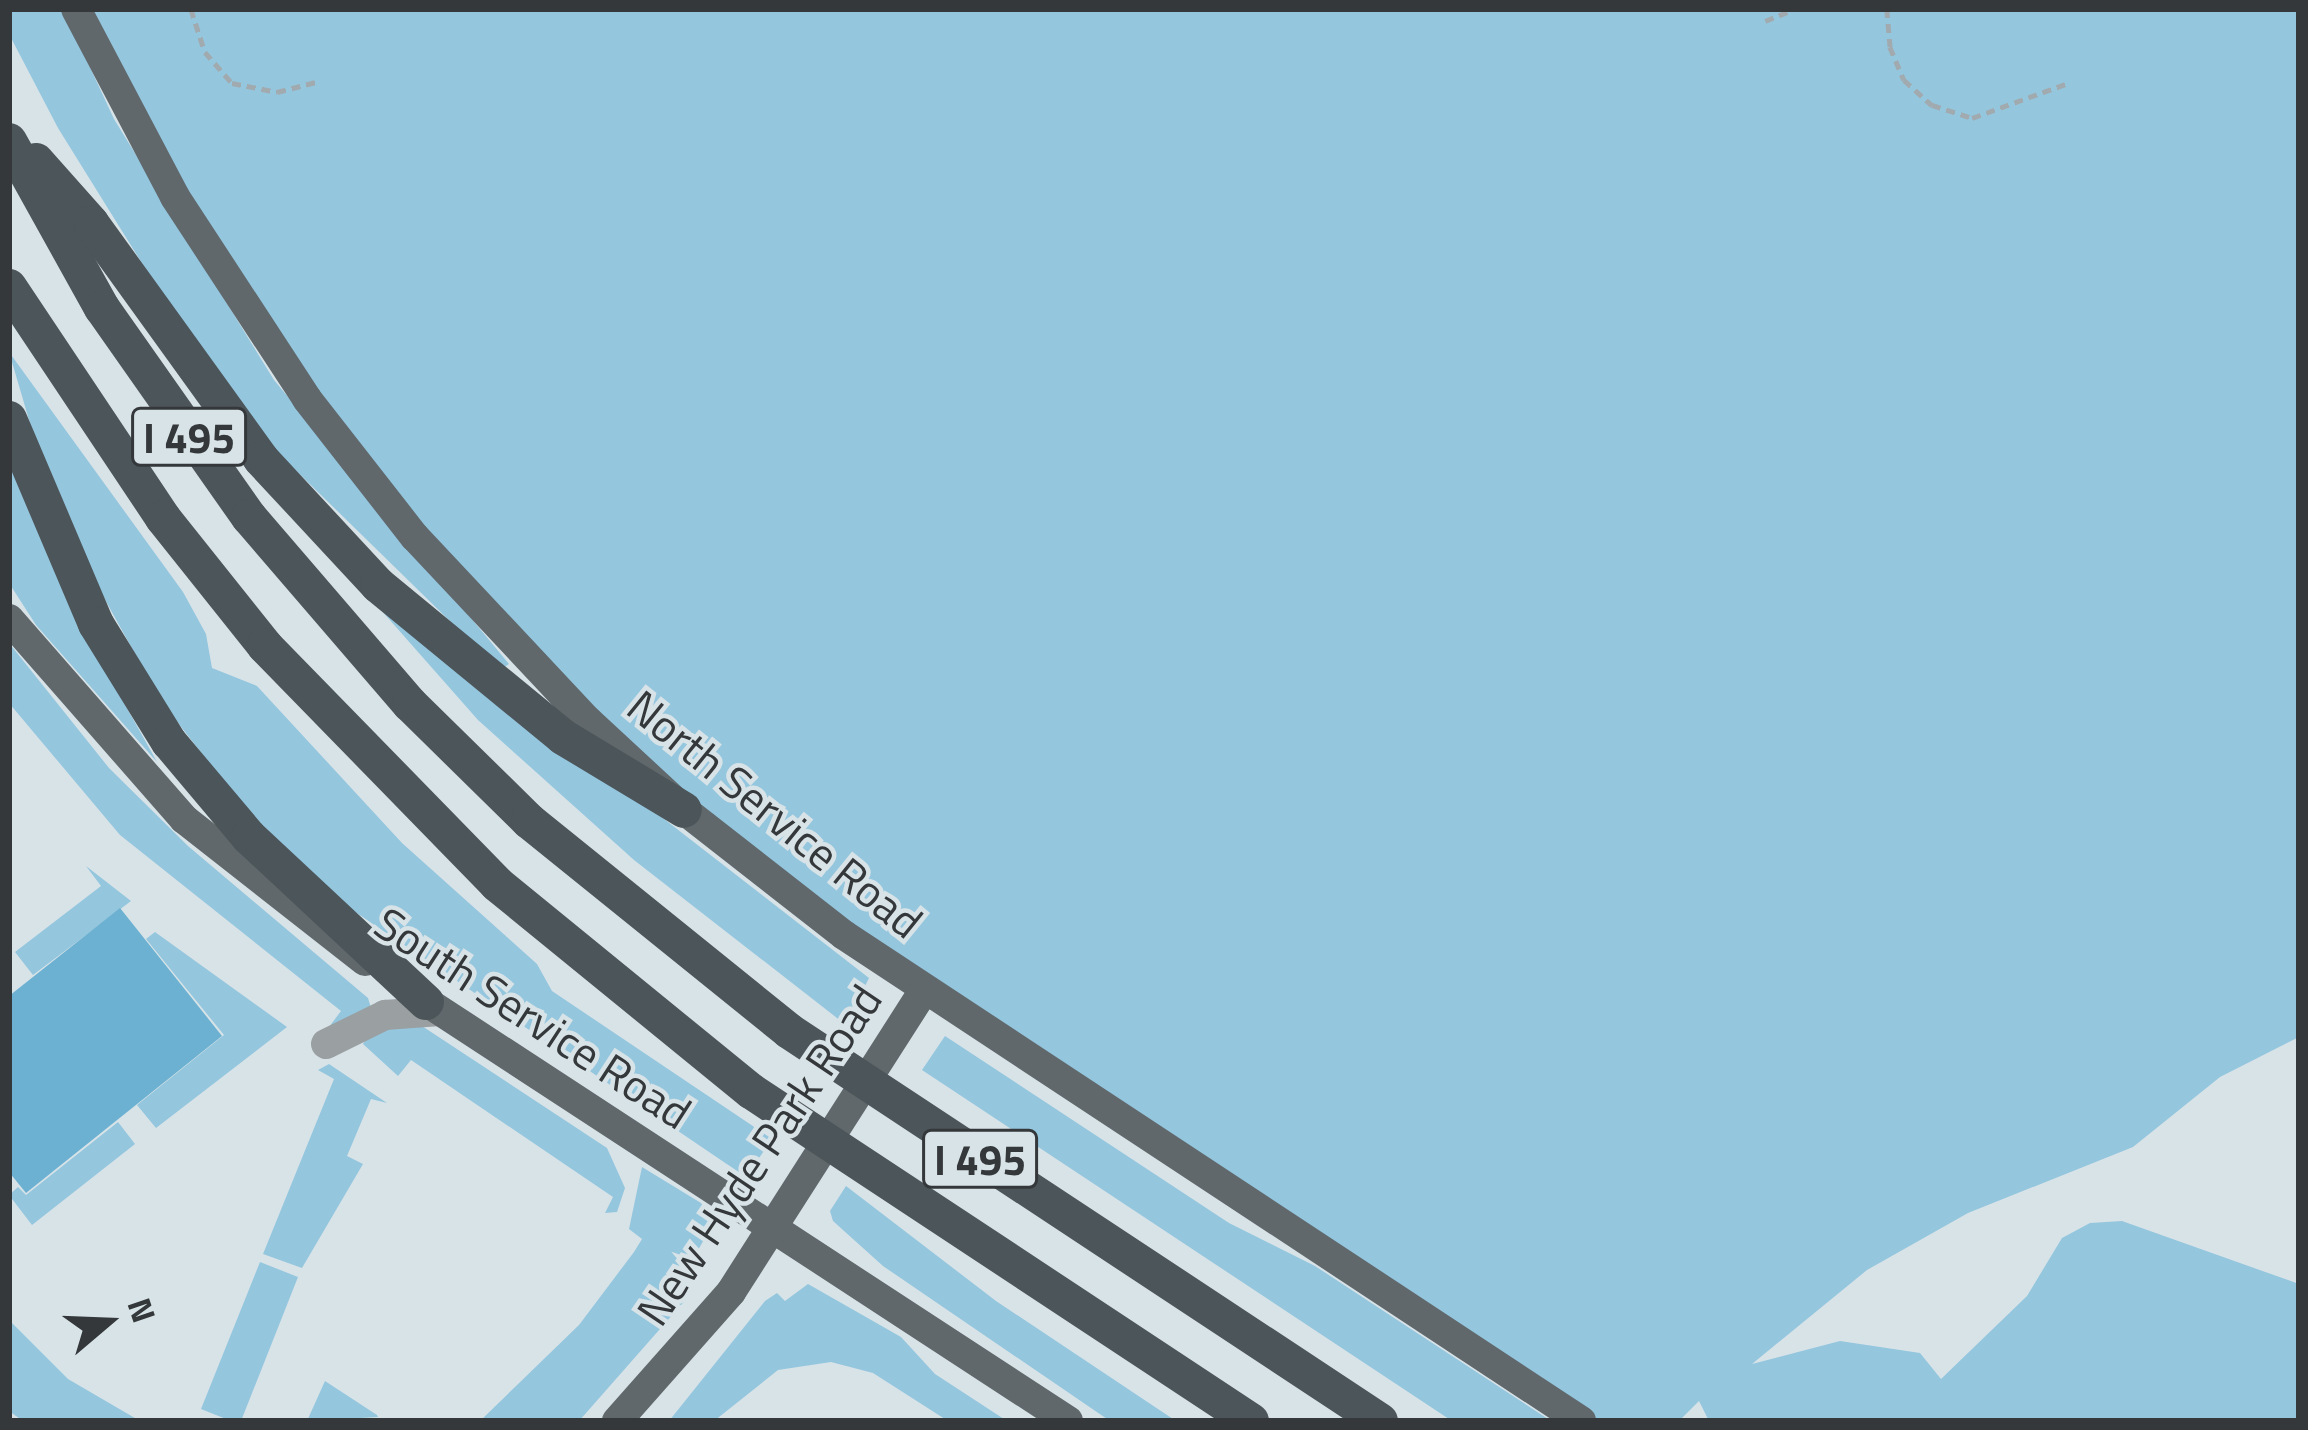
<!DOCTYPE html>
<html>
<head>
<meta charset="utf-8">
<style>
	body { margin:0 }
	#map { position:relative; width:2308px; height:1430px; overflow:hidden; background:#d8e3e8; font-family:"Titillium Web",sans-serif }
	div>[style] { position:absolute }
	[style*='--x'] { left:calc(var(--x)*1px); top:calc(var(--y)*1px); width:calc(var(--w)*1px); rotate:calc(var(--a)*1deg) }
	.green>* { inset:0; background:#94c6de }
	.building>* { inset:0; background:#6cb1d1 }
	.path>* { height:4.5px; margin-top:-2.25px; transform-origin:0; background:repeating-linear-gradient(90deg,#a1aaae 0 9px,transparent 0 15px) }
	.minor>* { height:30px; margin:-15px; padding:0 15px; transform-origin:15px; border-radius:15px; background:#9a9fa1 }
	.major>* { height:30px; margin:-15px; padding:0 15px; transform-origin:15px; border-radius:15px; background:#60686c }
	.highway>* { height:36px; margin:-18px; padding:0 18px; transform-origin:18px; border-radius:18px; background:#4c5559 }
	span { translate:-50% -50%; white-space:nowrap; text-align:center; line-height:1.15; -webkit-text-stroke:9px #d8e3e8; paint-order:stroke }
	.shield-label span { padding:3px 9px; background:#d8e3e8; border:3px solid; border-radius:9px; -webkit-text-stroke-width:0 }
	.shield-label { font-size:42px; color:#34383a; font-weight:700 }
	.street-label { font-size:45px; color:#34383a }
	.frame { position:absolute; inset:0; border:12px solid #34383a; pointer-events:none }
	.north { position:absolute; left:48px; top:1262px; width:120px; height:120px; -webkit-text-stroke:9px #d8e3e8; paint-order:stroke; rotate:71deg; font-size:33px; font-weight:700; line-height:48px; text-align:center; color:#34383a }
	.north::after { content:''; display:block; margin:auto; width:42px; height:54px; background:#34383a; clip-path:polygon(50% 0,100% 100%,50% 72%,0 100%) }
</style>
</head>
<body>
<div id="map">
	<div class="green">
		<i style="clip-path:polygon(9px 9px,63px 9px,114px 119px,274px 380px,509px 664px,500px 670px,232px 408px,58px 128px,9px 34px)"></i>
		<i style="clip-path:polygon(76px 9px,2299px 9px,2299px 1037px,2220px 1077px,2133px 1147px,1968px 1213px,1867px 1270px,1752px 1364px,1840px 1341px,1920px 1353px,1941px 1379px,2027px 1296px,2062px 1238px,2090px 1223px,2122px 1221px,2299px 1284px,2299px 1421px,1709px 1421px,1699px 1401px,1679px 1421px,1581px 1421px,684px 810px,362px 472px)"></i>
		<i style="clip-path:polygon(9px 352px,183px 592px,206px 634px,212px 668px,257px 686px,402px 843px,537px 964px,552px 991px,772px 1139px,751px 1170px,740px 1173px,345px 905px,255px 822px,161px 701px,92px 576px,42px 464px)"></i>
		<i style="clip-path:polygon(9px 440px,84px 631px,157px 762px,36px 625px,9px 583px)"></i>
		<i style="clip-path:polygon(351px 576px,869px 978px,846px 1025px,634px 860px,478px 720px)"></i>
		<i style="clip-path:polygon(9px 643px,109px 768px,188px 846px,368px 998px,372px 1011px,329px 1027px,341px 1011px,120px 835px,9px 703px)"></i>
		<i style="clip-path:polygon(86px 866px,131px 901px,33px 975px,15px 952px,101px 886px)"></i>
		<i style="clip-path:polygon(155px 932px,287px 1027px,156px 1128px,137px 1105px,224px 1035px,146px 939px)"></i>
		<i style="clip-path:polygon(422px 1026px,607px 1148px,625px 1188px,617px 1212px,605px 1213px,613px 1197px,411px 1060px,398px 1076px,363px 1044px,371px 1029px)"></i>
		<i style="clip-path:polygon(945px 1036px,1229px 1223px,1315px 1266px,1551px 1421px,1452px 1421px,922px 1070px)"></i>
		<i style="clip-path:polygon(329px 1064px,387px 1103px,371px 1099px,347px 1156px,363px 1164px,302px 1268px,263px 1254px,334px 1079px,318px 1070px)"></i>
		<i style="clip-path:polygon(118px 1122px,135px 1144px,32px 1225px,9px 1195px,18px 1187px,26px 1195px)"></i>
		<i style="clip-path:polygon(642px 1167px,701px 1203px,714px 1222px,677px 1287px,689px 1296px,579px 1421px,480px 1421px,579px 1325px,634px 1252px,642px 1239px,629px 1229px)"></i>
		<i style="clip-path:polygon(846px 1186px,996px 1301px,1176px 1421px,1110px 1421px,883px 1266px,833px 1221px,830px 1211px)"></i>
		<i style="clip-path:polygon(260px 1262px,298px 1277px,241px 1421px,231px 1421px,201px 1409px)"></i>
		<i style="clip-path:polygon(808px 1284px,901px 1337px,935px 1374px,1007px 1421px,948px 1421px,873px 1373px,831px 1362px,778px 1370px,714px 1421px,669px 1421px,765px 1301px,777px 1293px,785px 1301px)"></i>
		<i style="clip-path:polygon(9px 1320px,68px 1379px,140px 1421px,23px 1421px,9px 1411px)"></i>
		<i style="clip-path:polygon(325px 1381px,377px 1415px,378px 1417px,307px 1421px)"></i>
	</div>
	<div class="building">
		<i style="clip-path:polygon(120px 908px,222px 1036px,26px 1193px,9px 1172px,9px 996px)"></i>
	</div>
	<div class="path">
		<i style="--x:191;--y:9;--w:45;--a:72"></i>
		<i style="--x:205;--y:52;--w:41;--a:48.9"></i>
		<i style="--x:232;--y:83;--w:46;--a:11.3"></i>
		<i style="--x:277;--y:92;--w:40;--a:-14.4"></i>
		<i style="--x:1887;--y:9;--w:38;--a:85"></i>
		<i style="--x:1890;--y:47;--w:36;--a:67"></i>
		<i style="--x:1904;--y:80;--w:38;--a:42"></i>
		<i style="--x:1932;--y:105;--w:42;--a:18"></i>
		<i style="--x:1972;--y:118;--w:102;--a:-20"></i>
		<i style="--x:1765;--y:21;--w:32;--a:-22"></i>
	</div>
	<div class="minor">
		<i style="--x:326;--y:1044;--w:66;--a:-26.2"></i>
		<i style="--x:385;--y:1015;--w:55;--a:-4.2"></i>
	</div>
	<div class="major">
		<i style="--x:76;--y:9;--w:212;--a:62.2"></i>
		<i style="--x:175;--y:197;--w:241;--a:56.8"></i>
		<i style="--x:307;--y:399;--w:175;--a:52"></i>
		<i style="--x:415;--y:537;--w:253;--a:46.8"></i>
		<i style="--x:588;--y:721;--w:131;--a:42.8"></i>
		<i style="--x:684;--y:810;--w:203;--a:38"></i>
		<i style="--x:844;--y:935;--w:883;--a:33.4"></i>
		<i style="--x:9;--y:619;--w:266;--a:48.8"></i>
		<i style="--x:184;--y:819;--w:230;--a:38.1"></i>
		<i style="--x:410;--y:991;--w:786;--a:33.16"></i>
		<i style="--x:617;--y:1421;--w:172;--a:-48.5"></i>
		<i style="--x:731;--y:1292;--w:358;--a:-57.4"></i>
	</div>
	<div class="highway">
		<i style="--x:9;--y:141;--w:191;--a:60.9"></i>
		<i style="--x:102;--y:308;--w:256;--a:54.9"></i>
		<i style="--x:249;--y:517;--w:247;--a:49.3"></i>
		<i style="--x:410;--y:704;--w:167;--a:44.5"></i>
		<i style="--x:529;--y:821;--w:334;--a:38.9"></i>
		<i style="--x:789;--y:1031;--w:708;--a:33.42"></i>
		<i style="--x:36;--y:161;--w:83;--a:48.4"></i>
		<i style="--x:91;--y:223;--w:291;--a:54.2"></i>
		<i style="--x:261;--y:459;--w:172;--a:47.1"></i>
		<i style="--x:378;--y:585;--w:239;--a:39.4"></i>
		<i style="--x:563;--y:737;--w:141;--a:31.1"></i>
		<i style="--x:9;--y:287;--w:278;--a:56.3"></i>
		<i style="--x:163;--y:518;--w:164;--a:51.4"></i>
		<i style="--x:265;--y:646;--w:332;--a:45.7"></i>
		<i style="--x:497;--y:884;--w:328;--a:39.2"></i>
		<i style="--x:751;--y:1091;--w:599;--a:33.42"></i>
		<i style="--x:9;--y:419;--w:223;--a:67"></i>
		<i style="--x:96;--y:624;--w:139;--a:58.3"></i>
		<i style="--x:169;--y:742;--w:124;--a:49.9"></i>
		<i style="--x:249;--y:837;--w:242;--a:43"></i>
	</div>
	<div class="shield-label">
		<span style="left:189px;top:437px">I 495</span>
		<span style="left:980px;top:1159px">I 495</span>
	</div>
	<div class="street-label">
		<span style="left:775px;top:814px;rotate:39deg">North Service Road</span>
		<span style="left:533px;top:1018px;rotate:33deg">South Service Road</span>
		<span style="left:759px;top:1155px;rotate:-56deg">New Hyde Park Road</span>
	</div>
	<div class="frame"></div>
	<div class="north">N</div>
</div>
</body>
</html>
